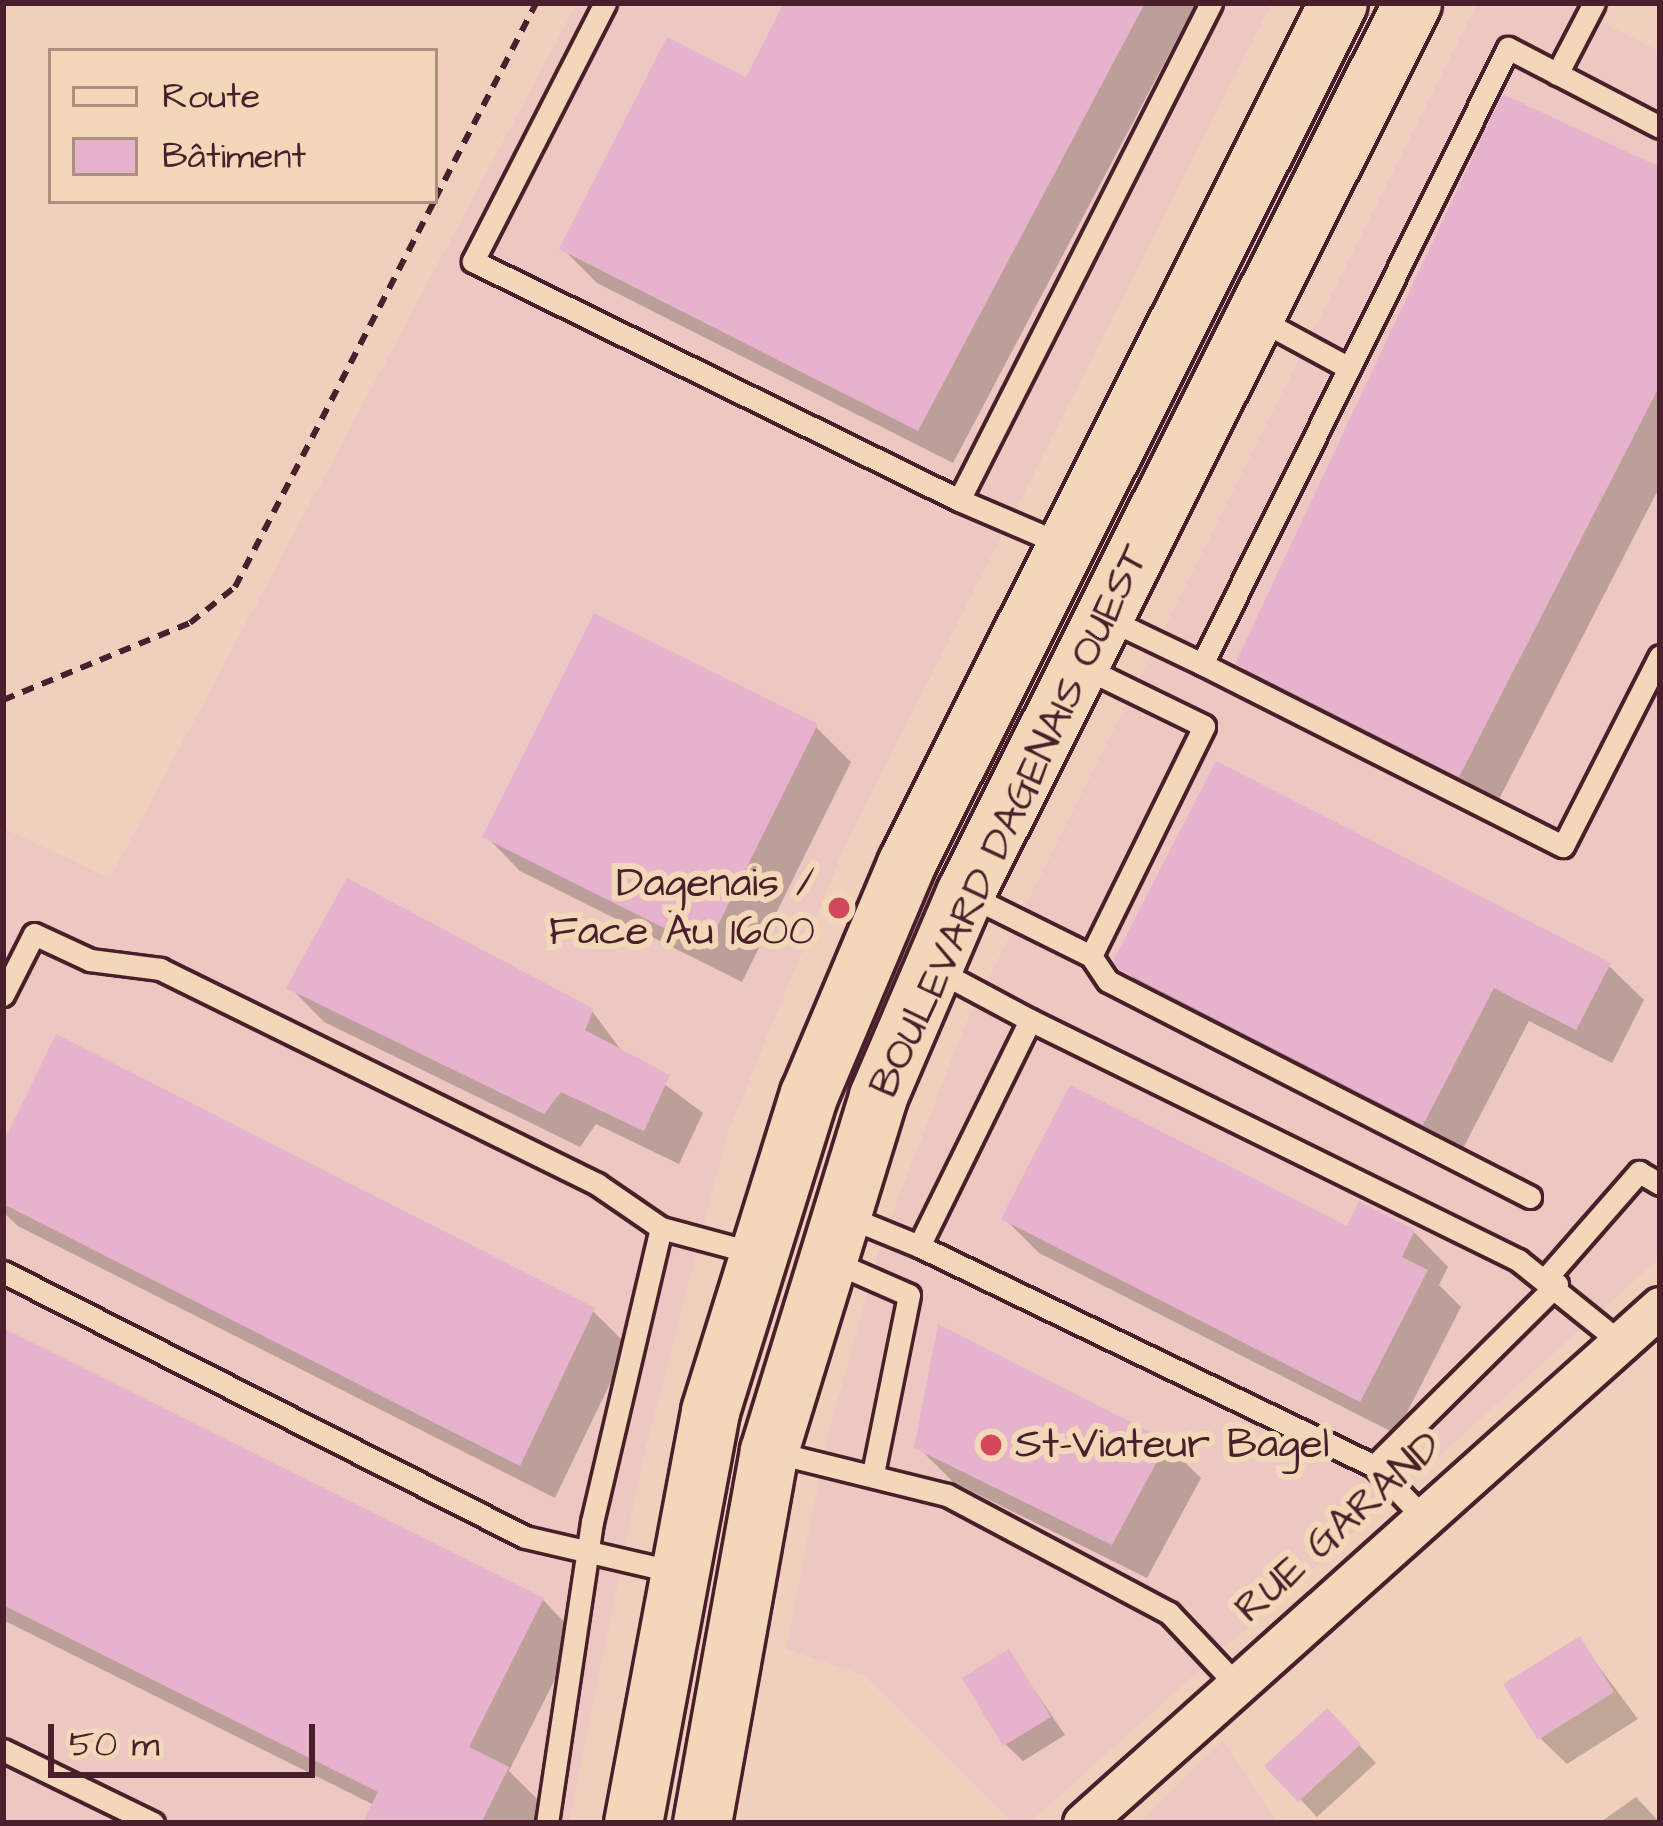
<!DOCTYPE html>
<html>
<head>
<meta charset="utf-8">
<style>
	body { margin:0 }
	#map { position:relative; width:1663px; height:1826px; overflow:hidden; background:#f0d0bd; font-family:"Architects Daughter",sans-serif }
	div>[style] { position:absolute }
	[style*='--x'] { left:calc(var(--x)*1px); top:calc(var(--y)*1px); width:calc(var(--w)*1px); rotate:calc(var(--a)*1deg) }
	.built>* { inset:0; background:#edc7c1 }
	.shadow>* { inset:0; background:#0003 }
	.building>* { inset:0; background:#e7b2cb }
	.path>* { height:6px; margin-top:-3px; transform-origin:0; background:repeating-linear-gradient(90deg,#4a1f2b 0 12px,transparent 0 21px) }
	.roads { filter:drop-shadow(3px 0 #4a1f2b) drop-shadow(-3px 0 #4a1f2b) drop-shadow(0 3px #4a1f2b) drop-shadow(0 -3px #4a1f2b) }
	.service>* { height:21px; margin:-10.5px; padding:0 10.5px; transform-origin:10.5px; border-radius:10.5px; background:#f2d8b9 }
	.minor>* { height:39px; margin:-19.5px; padding:0 19.5px; transform-origin:19.5px; border-radius:19.5px; background:#f2d8b9 }
	.secondary>* { height:57px; margin:-28.5px; padding:0 28.5px; transform-origin:28.5px; border-radius:28.5px; background:#f2d8b9 }
	.dots>* { width:33px; height:33px; translate:-50% -50%; box-sizing:border-box; border:6px solid #f2d8b9; border-radius:50% }
	span { translate:-50% -50%; white-space:nowrap; text-align:center; line-height:1.15; -webkit-text-stroke:12px #f2d8b9; paint-order:stroke }
	.street-label { font-size:42px; color:#4a1f2b }
	.poi-label { font-size:42px; color:#4a1f2b }
	.right { translate:-100% -50%; text-align:right }
	.left { translate:0 -50%; text-align:left }
	.frame { position:absolute; inset:0; border:6px solid #4a1f2b; pointer-events:none }
	.legend { position:absolute; left:48px; top:48px; width:390px; height:156px; box-sizing:border-box; background:#f2d8b9; border:3px solid #af8e80; margin:0; padding:15px 21px; list-style:none; font-size:36px; color:#4a1f2b }
	.legend li { display:flex; align-items:center; gap:24px; height:60px }
	.legend b { width:60px; border:3px solid #af8e80 }
	.scale { position:absolute; left:48px; top:1724px; width:267px; height:54px; box-sizing:border-box; border:6px solid #4a1f2b; border-top:0; padding-left:15px; font-size:36px; line-height:42px; white-space:nowrap; color:#4a1f2b; -webkit-text-stroke:9px #f2d8b9; paint-order:stroke }
</style>
</head>
<body>
<div id="map">
	<div class="built">
		<i style="clip-path:polygon(577px 3px,1272px 3px,847px 842px,727px 1135px,642px 1464px,569px 1823px,3px 1823px,3px 828px,110px 878px)"></i>
		<i style="clip-path:polygon(1477px 3px,1566px 3px,1660px 52px,1660px 1258px,1029px 1823px,1013px 1823px,865px 1676px,786px 1649px,829px 1430px,883px 1238px,963px 1030px)"></i>
		<i style="clip-path:polygon(1223px 1740px,1277px 1823px,1139px 1823px)"></i>
	</div>
	<div class="shadow">
		<i style="clip-path:polygon(787px 3px,1196px 3px,953px 463px,597px 283px,562px 248px,748px 81px)"></i>
		<i style="clip-path:polygon(1660px 170px,1660px 486px,1494px 809px,1273px 698px,1239px 663px)"></i>
		<i style="clip-path:polygon(816px 727px,851px 762px,742px 982px,520px 871px,486px 836px)"></i>
		<i style="clip-path:polygon(1116px 961px,1609px 966px,1644px 1000px,1612px 1063px,1529px 1021px,1458px 1158px,1151px 995px)"></i>
		<i style="clip-path:polygon(290px 987px,592px 1011px,624px 1054px,703px 1113px,679px 1164px,596px 1124px,580px 1147px,324px 1022px)"></i>
		<i style="clip-path:polygon(3px 1150px,593px 1311px,628px 1346px,555px 1498px,18px 1226px,3px 1212px)"></i>
		<i style="clip-path:polygon(1004px 1218px,1414px 1232px,1448px 1267px,1439px 1285px,1461px 1307px,1396px 1434px,1039px 1253px)"></i>
		<i style="clip-path:polygon(3px 1332px,543px 1600px,577px 1635px,509px 1771px,542px 1804px,533px 1823px,366px 1823px,374px 1805px,3px 1620px)"></i>
		<i style="clip-path:polygon(1166px 1444px,1201px 1478px,1147px 1578px,953px 1482px,918px 1447px)"></i>
		<i style="clip-path:polygon(1579px 1640px,1638px 1719px,1567px 1764px,1540px 1738px)"></i>
		<i style="clip-path:polygon(1009px 1653px,1065px 1735px,1023px 1761px,1005px 1744px)"></i>
		<i style="clip-path:polygon(1344px 1729px,1376px 1763px,1317px 1817px,1269px 1766px)"></i>
		<i style="clip-path:polygon(1636px 1797px,1660px 1823px,1599px 1823px)"></i>
	</div>
	<div class="building">
		<i style="clip-path:polygon(784px 3px,1145px 3px,918px 431px,559px 249px,667px 37px,746px 77px)"></i>
		<i style="clip-path:polygon(1502px 94px,1660px 167px,1660px 385px,1459px 777px,1235px 664px)"></i>
		<i style="clip-path:polygon(594px 613px,818px 724px,706px 949px,482px 837px)"></i>
		<i style="clip-path:polygon(1216px 761px,1611px 963px,1576px 1030px,1494px 988px,1423px 1125px,1118px 969px,1113px 961px)"></i>
		<i style="clip-path:polygon(347px 878px,594px 1009px,585px 1030px,670px 1075px,644px 1131px,561px 1092px,544px 1114px,286px 988px)"></i>
		<i style="clip-path:polygon(56px 1034px,595px 1308px,520px 1466px,3px 1204px,3px 1143px)"></i>
		<i style="clip-path:polygon(1070px 1085px,1347px 1226px,1359px 1201px,1415px 1230px,1402px 1257px,1428px 1270px,1360px 1402px,1001px 1219px)"></i>
		<i style="clip-path:polygon(938px 1324px,1168px 1441px,1112px 1545px,914px 1448px)"></i>
		<i style="clip-path:polygon(3px 1328px,544px 1598px,469px 1747px,509px 1767px,481px 1823px,362px 1823px,378px 1792px,3px 1605px)"></i>
		<i style="clip-path:polygon(1580px 1636px,1614px 1692px,1538px 1740px,1503px 1684px)"></i>
		<i style="clip-path:polygon(1009px 1649px,1051px 1717px,1003px 1746px,962px 1678px)"></i>
		<i style="clip-path:polygon(1327px 1708px,1361px 1744px,1298px 1802px,1264px 1766px)"></i>
	</div>
	<div class="path">
		<i style="--x:435;--y:199;--w:220;--a:-62.7"></i>
		<i style="--x:3;--y:700;--w:202;--a:-22.4"></i>
		<i style="--x:190;--y:623;--w:58;--a:-38.7"></i>
		<i style="--x:235;--y:587;--w:434;--a:-62.7"></i>
	</div>
	<div class="roads">
		<div class="service">
			<i style="--x:605;--y:3;--w:290;--a:117.1"></i>
			<i style="--x:473;--y:261;--w:542;--a:26.19"></i>
			<i style="--x:1557;--y:74;--w:80;--a:-62.5"></i>
			<i style="--x:1255;--y:317;--w:107;--a:28.5"></i>
			<i style="--x:1064;--y:545;--w:114;--a:-156.8"></i>
			<i style="--x:959;--y:500;--w:557;--a:-63.11"></i>
			<i style="--x:1104;--y:617;--w:109;--a:25.6"></i>
			<i style="--x:1202;--y:664;--w:688;--a:-63.58"></i>
			<i style="--x:1508;--y:48;--w:171;--a:27.5"></i>
			<i style="--x:1202;--y:664;--w:404;--a:26.8"></i>
			<i style="--x:1563;--y:846;--w:213;--a:-63"></i>
			<i style="--x:966;--y:894;--w:140;--a:26.4"></i>
			<i style="--x:1091;--y:956;--w:256;--a:-63.8"></i>
			<i style="--x:1204;--y:726;--w:137;--a:-154"></i>
			<i style="--x:1091;--y:956;--w:30;--a:56"></i>
			<i style="--x:1108;--y:981;--w:474;--a:27.1"></i>
			<i style="--x:3;--y:995;--w:68;--a:-63.1"></i>
			<i style="--x:34;--y:934;--w:62;--a:24.9"></i>
			<i style="--x:90;--y:960;--w:71;--a:7.3"></i>
			<i style="--x:160;--y:969;--w:487;--a:26.2"></i>
			<i style="--x:597;--y:1184;--w:78;--a:34.5"></i>
			<i style="--x:1030;--y:1020;--w:544;--a:26.19"></i>
			<i style="--x:1518;--y:1260;--w:131;--a:38.8"></i>
			<i style="--x:843;--y:1215;--w:82;--a:22.2"></i>
			<i style="--x:919;--y:1246;--w:252;--a:-63.8"></i>
			<i style="--x:1030;--y:1020;--w:108;--a:-151.8"></i>
			<i style="--x:919;--y:1246;--w:505;--a:25.8"></i>
			<i style="--x:829;--y:1260;--w:87;--a:23.6"></i>
			<i style="--x:909;--y:1295;--w:182;--a:101.4"></i>
			<i style="--x:3;--y:1272;--w:585;--a:26.92"></i>
			<i style="--x:525;--y:1537;--w:154;--a:13.1"></i>
			<i style="--x:1547;--y:1277;--w:140;--a:-48.8"></i>
			<i style="--x:1639;--y:1172;--w:24;--a:30"></i>
			<i style="--x:769;--y:1451;--w:183;--a:13.9"></i>
			<i style="--x:947;--y:1495;--w:251;--a:28"></i>
			<i style="--x:1169;--y:1613;--w:98;--a:46.7"></i>
			<i style="--x:1423;--y:1517;--w:71;--a:-133.9"></i>
			<i style="--x:1374;--y:1466;--w:258;--a:-44.8"></i>
			<i style="--x:3;--y:1750;--w:167;--a:26"></i>
			<i style="--x:547;--y:1823;--w:304;--a:-81.5"></i>
			<i style="--x:592;--y:1522;--w:302;--a:-76.8"></i>
			<i style="--x:661;--y:1228;--w:96;--a:15"></i>
		</div>
		<div class="minor">
			<i style="--x:1083;--y:1823;--w:774;--a:-41.81"></i>
		</div>
		<div class="secondary">
			<i style="--x:633;--y:1823;--w:419;--a:-79.4"></i>
			<i style="--x:710;--y:1411;--w:332;--a:-72.7"></i>
			<i style="--x:809;--y:1094;--w:250;--a:-67.1"></i>
			<i style="--x:906;--y:864;--w:963;--a:-63.36"></i>
			<i style="--x:702;--y:1823;--w:378;--a:-79.8"></i>
			<i style="--x:769;--y:1451;--w:371;--a:-72.9"></i>
			<i style="--x:878;--y:1096;--w:221;--a:-66.8"></i>
			<i style="--x:965;--y:893;--w:996;--a:-63.33"></i>
		</div>
	</div>
	<div class="dots">
		<i style="left:839px;top:908px;background:#d1495b"></i>
		<i style="left:991px;top:1445px;background:#d1495b"></i>
	</div>
	<div class="street-label">
		<span style="left:1010px;top:821px;rotate:-65deg">BOULEVARD DAGENAIS OUEST</span>
		<span style="left:1339px;top:1528px;rotate:-42deg">RUE GARAND</span>
	</div>
	<div class="poi-label">
		<span class="right" style="left:815px;top:908px">Dagenais /<br>Face Au 1600</span>
		<span class="left" style="left:1015px;top:1445px">St-Viateur Bagel</span>
	</div>
	<div class="frame"></div>
	<ul class="legend">
	<li><b style="height:15px;background:#f2d8b9"></b>Route</li>
	<li><b style="height:33px;background:#e7b2cb"></b>Bâtiment</li>
	</ul>
	<div class="scale">50 m</div>
</div>
</body>
</html>
